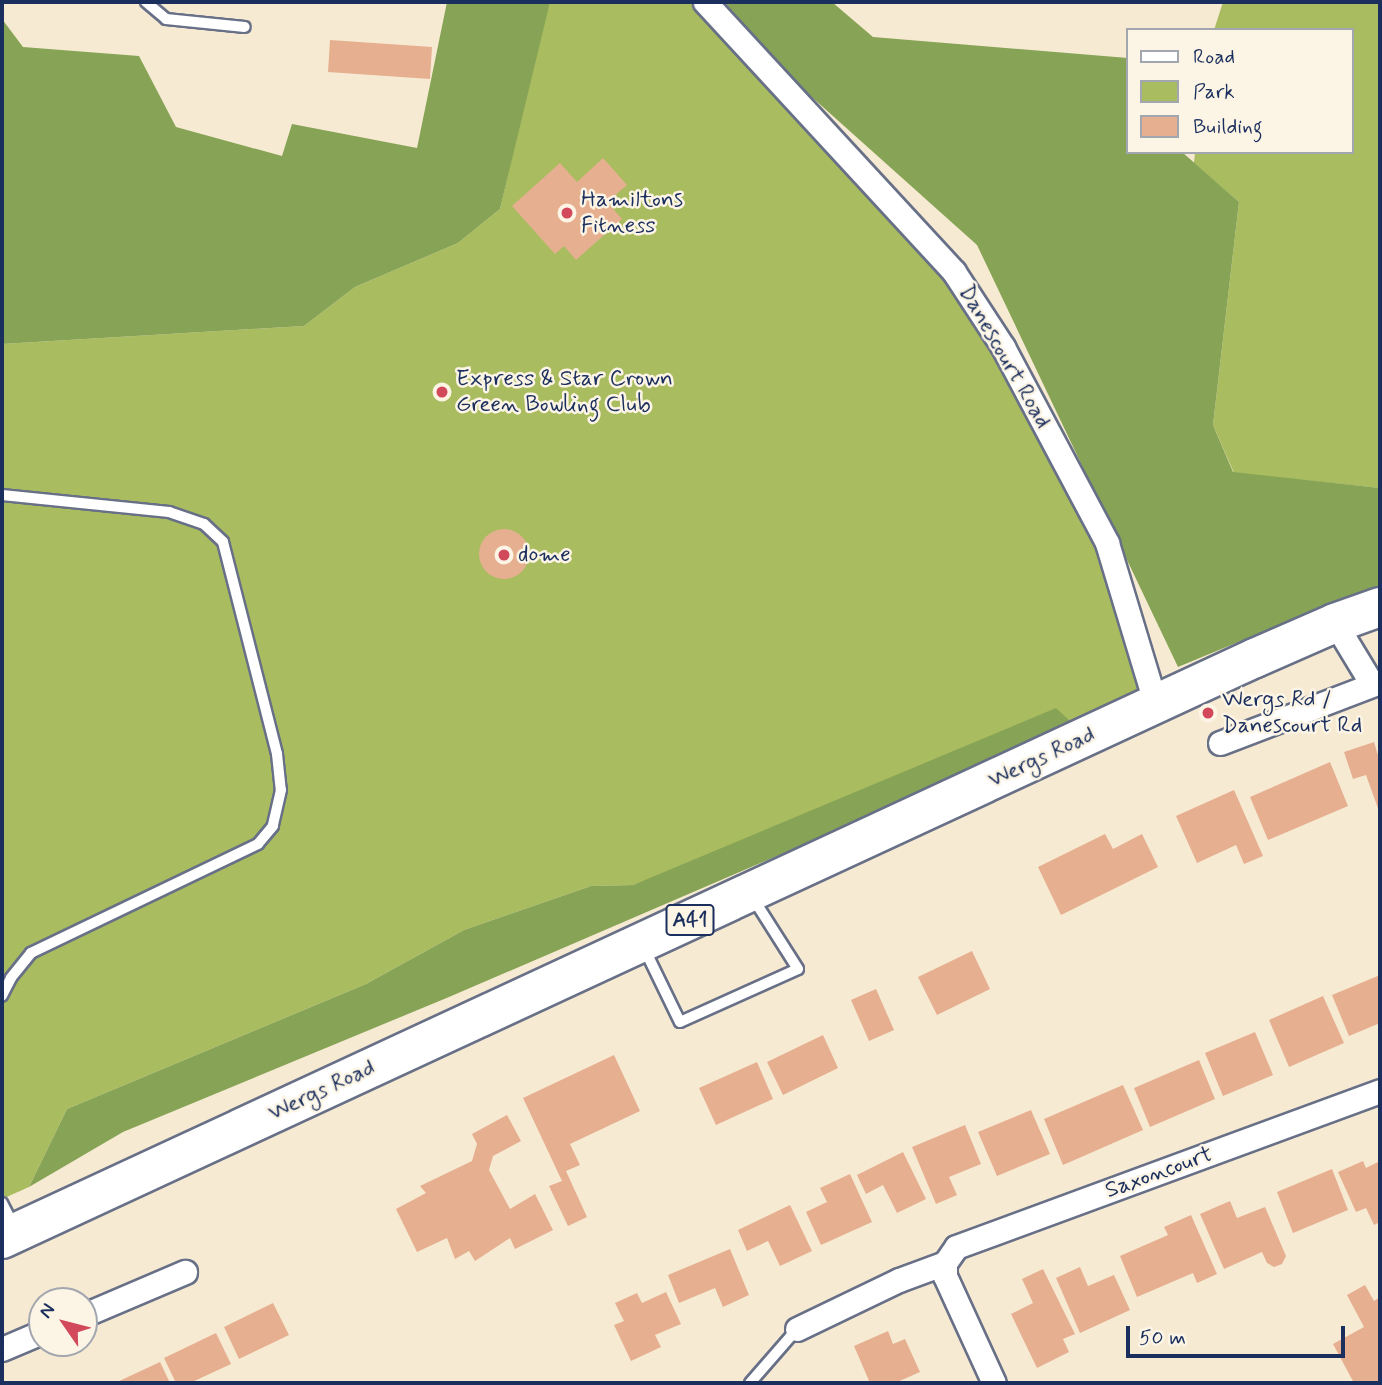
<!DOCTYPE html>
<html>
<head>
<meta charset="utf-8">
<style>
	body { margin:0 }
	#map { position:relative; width:1382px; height:1385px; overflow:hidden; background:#f7ead3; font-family:Mynerve,sans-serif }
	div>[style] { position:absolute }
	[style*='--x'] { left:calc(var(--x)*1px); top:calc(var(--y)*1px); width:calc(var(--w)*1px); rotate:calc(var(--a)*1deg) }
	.green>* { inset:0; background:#aabc60 }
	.forest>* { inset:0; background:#87a456 }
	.building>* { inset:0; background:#e6af90 }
	.round { border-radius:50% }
	.roads { filter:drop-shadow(2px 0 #687087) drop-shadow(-2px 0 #687087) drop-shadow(0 2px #687087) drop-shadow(0 -2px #687087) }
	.service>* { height:10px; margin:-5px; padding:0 5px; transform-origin:5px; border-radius:5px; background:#fff }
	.minor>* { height:23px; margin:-11.5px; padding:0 11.5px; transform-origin:11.5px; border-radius:11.5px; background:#fff }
	.trunk>* { height:38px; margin:-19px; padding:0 19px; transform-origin:19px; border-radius:19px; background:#fff }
	.dots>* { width:19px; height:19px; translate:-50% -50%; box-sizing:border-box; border:4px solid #fcf5e5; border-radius:50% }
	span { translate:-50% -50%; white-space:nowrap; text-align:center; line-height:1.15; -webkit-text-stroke:5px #fcf5e5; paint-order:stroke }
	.shield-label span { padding:2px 5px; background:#fcf5e5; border:2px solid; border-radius:5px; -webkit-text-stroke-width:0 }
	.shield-label { font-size:21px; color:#1b2f5e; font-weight:700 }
	.poi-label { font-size:23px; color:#1b2f5e }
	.left { translate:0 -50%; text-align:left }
	.street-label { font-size:23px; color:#1b2f5e }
	.frame { position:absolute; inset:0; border:4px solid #1b2f5e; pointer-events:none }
	.legend { position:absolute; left:1126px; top:28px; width:228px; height:126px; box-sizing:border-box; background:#fcf5e5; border:2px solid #a2a6af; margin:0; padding:9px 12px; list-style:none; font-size:21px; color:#1b2f5e }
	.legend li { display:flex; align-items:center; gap:14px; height:35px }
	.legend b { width:35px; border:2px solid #a2a6af }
	.north { position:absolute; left:28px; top:1287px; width:70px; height:70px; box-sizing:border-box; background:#fcf5e5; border:2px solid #a2a6af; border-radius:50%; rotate:305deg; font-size:19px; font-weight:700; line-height:28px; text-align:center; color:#1b2f5e }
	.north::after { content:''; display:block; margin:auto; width:24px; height:32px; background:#d1495b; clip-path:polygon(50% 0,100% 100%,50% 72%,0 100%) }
	.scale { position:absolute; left:1126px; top:1326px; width:219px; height:32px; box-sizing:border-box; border:4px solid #1b2f5e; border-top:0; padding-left:9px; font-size:21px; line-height:24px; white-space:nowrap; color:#1b2f5e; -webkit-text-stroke:5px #fcf5e5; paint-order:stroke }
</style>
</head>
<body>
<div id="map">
	<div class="green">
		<i style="clip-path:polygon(548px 2px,694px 2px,946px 281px,995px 352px,1098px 548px,1144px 700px,633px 885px,591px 886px,464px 930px,366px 984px,67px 1109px,29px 1187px,2px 1199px,2px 344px,304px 326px,355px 287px,458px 243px,500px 209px)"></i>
		<i style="clip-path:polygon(1223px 2px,1380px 2px,1380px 488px,1234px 473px,1213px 425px,1239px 202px,1194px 163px,1195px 152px,1352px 152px,1352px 30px,1214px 30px)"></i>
	</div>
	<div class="forest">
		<i style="clip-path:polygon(447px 2px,550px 2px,500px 209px,458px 243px,355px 287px,304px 326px,2px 344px,2px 19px,23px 47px,139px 56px,176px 127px,282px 156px,292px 124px,417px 148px)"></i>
		<i style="clip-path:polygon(724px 2px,832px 2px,873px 37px,1128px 58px,1128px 152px,1182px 152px,1239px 202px,1213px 425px,1233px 472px,1380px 488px,1380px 588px,1291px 620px,1178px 667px,977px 245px,805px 91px)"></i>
		<i style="clip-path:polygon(1056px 708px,1084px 734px,891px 807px,449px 997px,123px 1132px,29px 1187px,67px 1109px,366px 984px,464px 930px,591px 886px,633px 885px)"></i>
	</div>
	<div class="building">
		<i style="clip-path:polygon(330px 40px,432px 47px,430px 79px,328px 72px)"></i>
		<i style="clip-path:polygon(603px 158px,627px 185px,607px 202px,622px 219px,576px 260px,564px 246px,555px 254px,512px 206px,560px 163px,577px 182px)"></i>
		<i class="round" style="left:479px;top:529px;width:50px;height:50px"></i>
		<i style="clip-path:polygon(1374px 742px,1380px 762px,1380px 814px,1366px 775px,1353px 779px,1344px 752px)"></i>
		<i style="clip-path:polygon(1330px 762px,1348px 806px,1268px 840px,1250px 797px)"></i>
		<i style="clip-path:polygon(1234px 790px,1263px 856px,1244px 864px,1236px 845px,1197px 863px,1176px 816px)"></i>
		<i style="clip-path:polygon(1105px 834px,1113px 849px,1142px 834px,1158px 867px,1061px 915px,1038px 867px)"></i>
		<i style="clip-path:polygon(972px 951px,990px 989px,937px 1015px,918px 977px)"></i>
		<i style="clip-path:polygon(1380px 975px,1380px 1023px,1349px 1036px,1332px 995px)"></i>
		<i style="clip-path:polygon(876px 989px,894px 1030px,869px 1041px,851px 1000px)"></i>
		<i style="clip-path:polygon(1323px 996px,1344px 1043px,1289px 1067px,1269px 1020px)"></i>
		<i style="clip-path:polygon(1255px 1032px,1273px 1075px,1223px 1096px,1205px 1053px)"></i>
		<i style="clip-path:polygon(823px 1035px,838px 1068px,783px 1095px,767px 1062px)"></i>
		<i style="clip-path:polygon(614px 1055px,640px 1111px,570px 1144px,580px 1165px,566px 1171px,587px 1217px,568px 1226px,549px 1186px,562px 1181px,523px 1098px)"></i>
		<i style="clip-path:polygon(1199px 1060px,1215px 1099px,1150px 1127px,1134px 1088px)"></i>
		<i style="clip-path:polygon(757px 1062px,773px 1099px,716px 1125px,699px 1088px)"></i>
		<i style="clip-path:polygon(1123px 1085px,1143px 1130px,1063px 1165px,1044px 1119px)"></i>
		<i style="clip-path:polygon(1031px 1110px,1050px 1154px,997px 1176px,978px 1132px)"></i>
		<i style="clip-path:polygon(507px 1115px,521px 1141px,493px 1156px,489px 1170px,510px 1209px,535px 1194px,553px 1230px,515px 1249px,510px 1238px,475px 1261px,469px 1251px,455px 1259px,447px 1238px,417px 1252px,396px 1209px,426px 1193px,420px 1186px,472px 1161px,477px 1144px,472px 1134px)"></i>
		<i style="clip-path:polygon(965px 1125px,981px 1164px,949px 1177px,957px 1195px,936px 1204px,912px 1147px)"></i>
		<i style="clip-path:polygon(903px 1152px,926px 1199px,897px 1213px,883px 1185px,866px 1194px,857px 1175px)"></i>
		<i style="clip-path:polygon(1363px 1161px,1366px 1168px,1380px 1161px,1380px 1222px,1374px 1225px,1366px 1208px,1356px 1212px,1338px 1172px)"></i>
		<i style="clip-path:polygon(1332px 1169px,1348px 1210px,1293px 1233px,1277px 1192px)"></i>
		<i style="clip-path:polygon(850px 1174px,872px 1222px,821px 1245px,806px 1212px,827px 1202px,820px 1188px)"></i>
		<i style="clip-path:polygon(1230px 1201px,1237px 1218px,1265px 1207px,1286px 1256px,1282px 1264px,1274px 1267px,1267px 1263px,1262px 1252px,1224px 1269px,1200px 1214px)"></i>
		<i style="clip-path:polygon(790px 1205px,812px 1251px,780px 1266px,768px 1241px,747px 1251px,738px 1230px)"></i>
		<i style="clip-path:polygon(1191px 1215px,1217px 1274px,1197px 1283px,1193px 1273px,1137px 1297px,1120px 1256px,1168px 1235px,1164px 1227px)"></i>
		<i style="clip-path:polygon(730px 1249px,749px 1295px,723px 1307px,715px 1288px,679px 1303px,668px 1275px)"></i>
		<i style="clip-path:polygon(1080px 1267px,1088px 1286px,1114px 1275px,1130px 1310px,1080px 1333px,1056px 1278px)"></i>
		<i style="clip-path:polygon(1043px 1269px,1075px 1334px,1063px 1339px,1069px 1352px,1037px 1368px,1011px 1314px,1033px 1303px,1022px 1279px)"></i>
		<i style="clip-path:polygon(1365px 1285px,1374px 1301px,1380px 1297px,1380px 1383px,1354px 1383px,1333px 1344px,1364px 1327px,1347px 1295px)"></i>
		<i style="clip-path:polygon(666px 1292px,681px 1324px,655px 1335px,661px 1347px,631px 1361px,614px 1325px,624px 1321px,615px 1303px,637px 1293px,642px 1303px)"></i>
		<i style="clip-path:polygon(273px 1303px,289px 1335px,239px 1359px,224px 1327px)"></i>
		<i style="clip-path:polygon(888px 1331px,893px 1344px,905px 1339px,920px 1372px,895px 1383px,870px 1383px,854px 1346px)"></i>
		<i style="clip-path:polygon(216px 1333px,231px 1364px,190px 1383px,176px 1383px,164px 1358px)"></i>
		<i style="clip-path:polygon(160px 1362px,170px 1383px,115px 1383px)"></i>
	</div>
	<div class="roads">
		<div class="service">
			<i style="--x:146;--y:2;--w:26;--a:40"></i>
			<i style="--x:166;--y:19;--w:79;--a:5.8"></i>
			<i style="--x:2;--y:495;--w:168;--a:5.8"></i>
			<i style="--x:169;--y:512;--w:37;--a:19"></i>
			<i style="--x:204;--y:524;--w:26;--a:43"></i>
			<i style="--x:223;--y:542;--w:219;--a:75.7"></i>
			<i style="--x:277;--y:754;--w:36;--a:84"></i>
			<i style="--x:281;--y:790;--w:37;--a:103"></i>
			<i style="--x:273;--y:826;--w:23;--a:130"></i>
			<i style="--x:258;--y:844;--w:252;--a:154.4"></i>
			<i style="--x:31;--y:953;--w:32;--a:129"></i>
			<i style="--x:11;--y:978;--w:20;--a:117"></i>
			<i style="--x:644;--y:948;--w:82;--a:64.1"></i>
			<i style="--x:680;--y:1022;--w:129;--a:-24.2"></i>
			<i style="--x:798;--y:969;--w:84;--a:-122.4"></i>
			<i style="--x:2;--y:1203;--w:25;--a:63"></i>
			<i style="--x:750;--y:1383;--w:72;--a:-49"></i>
		</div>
		<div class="minor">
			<i style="--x:705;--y:2;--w:367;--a:47.3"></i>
			<i style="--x:954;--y:272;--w:90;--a:56.8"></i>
			<i style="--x:1003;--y:347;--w:222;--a:62"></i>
			<i style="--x:1107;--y:543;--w:169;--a:73.2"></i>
			<i style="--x:1335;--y:623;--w:71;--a:58.8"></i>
			<i style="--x:1220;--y:743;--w:171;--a:-20.9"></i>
			<i style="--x:84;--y:1315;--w:110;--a:-23.1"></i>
			<i style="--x:797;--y:1329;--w:113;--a:-25.7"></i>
			<i style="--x:899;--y:1280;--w:49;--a:-20.3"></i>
			<i style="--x:2;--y:1349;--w:43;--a:-23"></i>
			<i style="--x:994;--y:1383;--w:118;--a:-114.6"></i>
			<i style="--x:945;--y:1276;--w:13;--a:-90"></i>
			<i style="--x:945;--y:1263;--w:19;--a:-55"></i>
			<i style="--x:956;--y:1247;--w:452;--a:-20.2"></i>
		</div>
		<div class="trunk">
			<i style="--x:2;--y:1239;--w:1381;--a:-24.88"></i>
			<i style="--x:1255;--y:658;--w:87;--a:-23.6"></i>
			<i style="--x:1335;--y:623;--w:48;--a:-19.6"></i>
		</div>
	</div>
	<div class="dots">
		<i style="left:567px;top:213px;background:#d1495b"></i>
		<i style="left:442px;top:392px;background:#d1495b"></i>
		<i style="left:504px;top:555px;background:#d1495b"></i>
		<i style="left:1208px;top:713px;background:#d1495b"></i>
	</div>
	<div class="shield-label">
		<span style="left:690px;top:920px">A41</span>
	</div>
	<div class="poi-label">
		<span class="left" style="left:581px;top:213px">Hamiltons<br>Fitness</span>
		<span class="left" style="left:456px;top:392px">Express &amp; Star Crown<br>Green Bowling Club</span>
		<span class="left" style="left:518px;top:555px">dome</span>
		<span class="left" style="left:1222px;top:713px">Wergs Rd /<br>Danescourt Rd</span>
	</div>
	<div class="street-label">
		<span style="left:1004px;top:357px;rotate:60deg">Danescourt Road</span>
		<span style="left:1042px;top:758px;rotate:-25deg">Wergs Road</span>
		<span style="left:322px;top:1091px;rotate:-25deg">Wergs Road</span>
		<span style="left:1159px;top:1173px;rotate:-20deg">Saxoncourt</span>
	</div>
	<div class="frame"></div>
	<ul class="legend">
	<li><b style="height:9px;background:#fff"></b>Road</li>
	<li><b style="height:19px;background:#aabc60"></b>Park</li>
	<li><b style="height:19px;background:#e6af90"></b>Building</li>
	</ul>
	<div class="north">N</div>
	<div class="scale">50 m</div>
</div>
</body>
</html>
